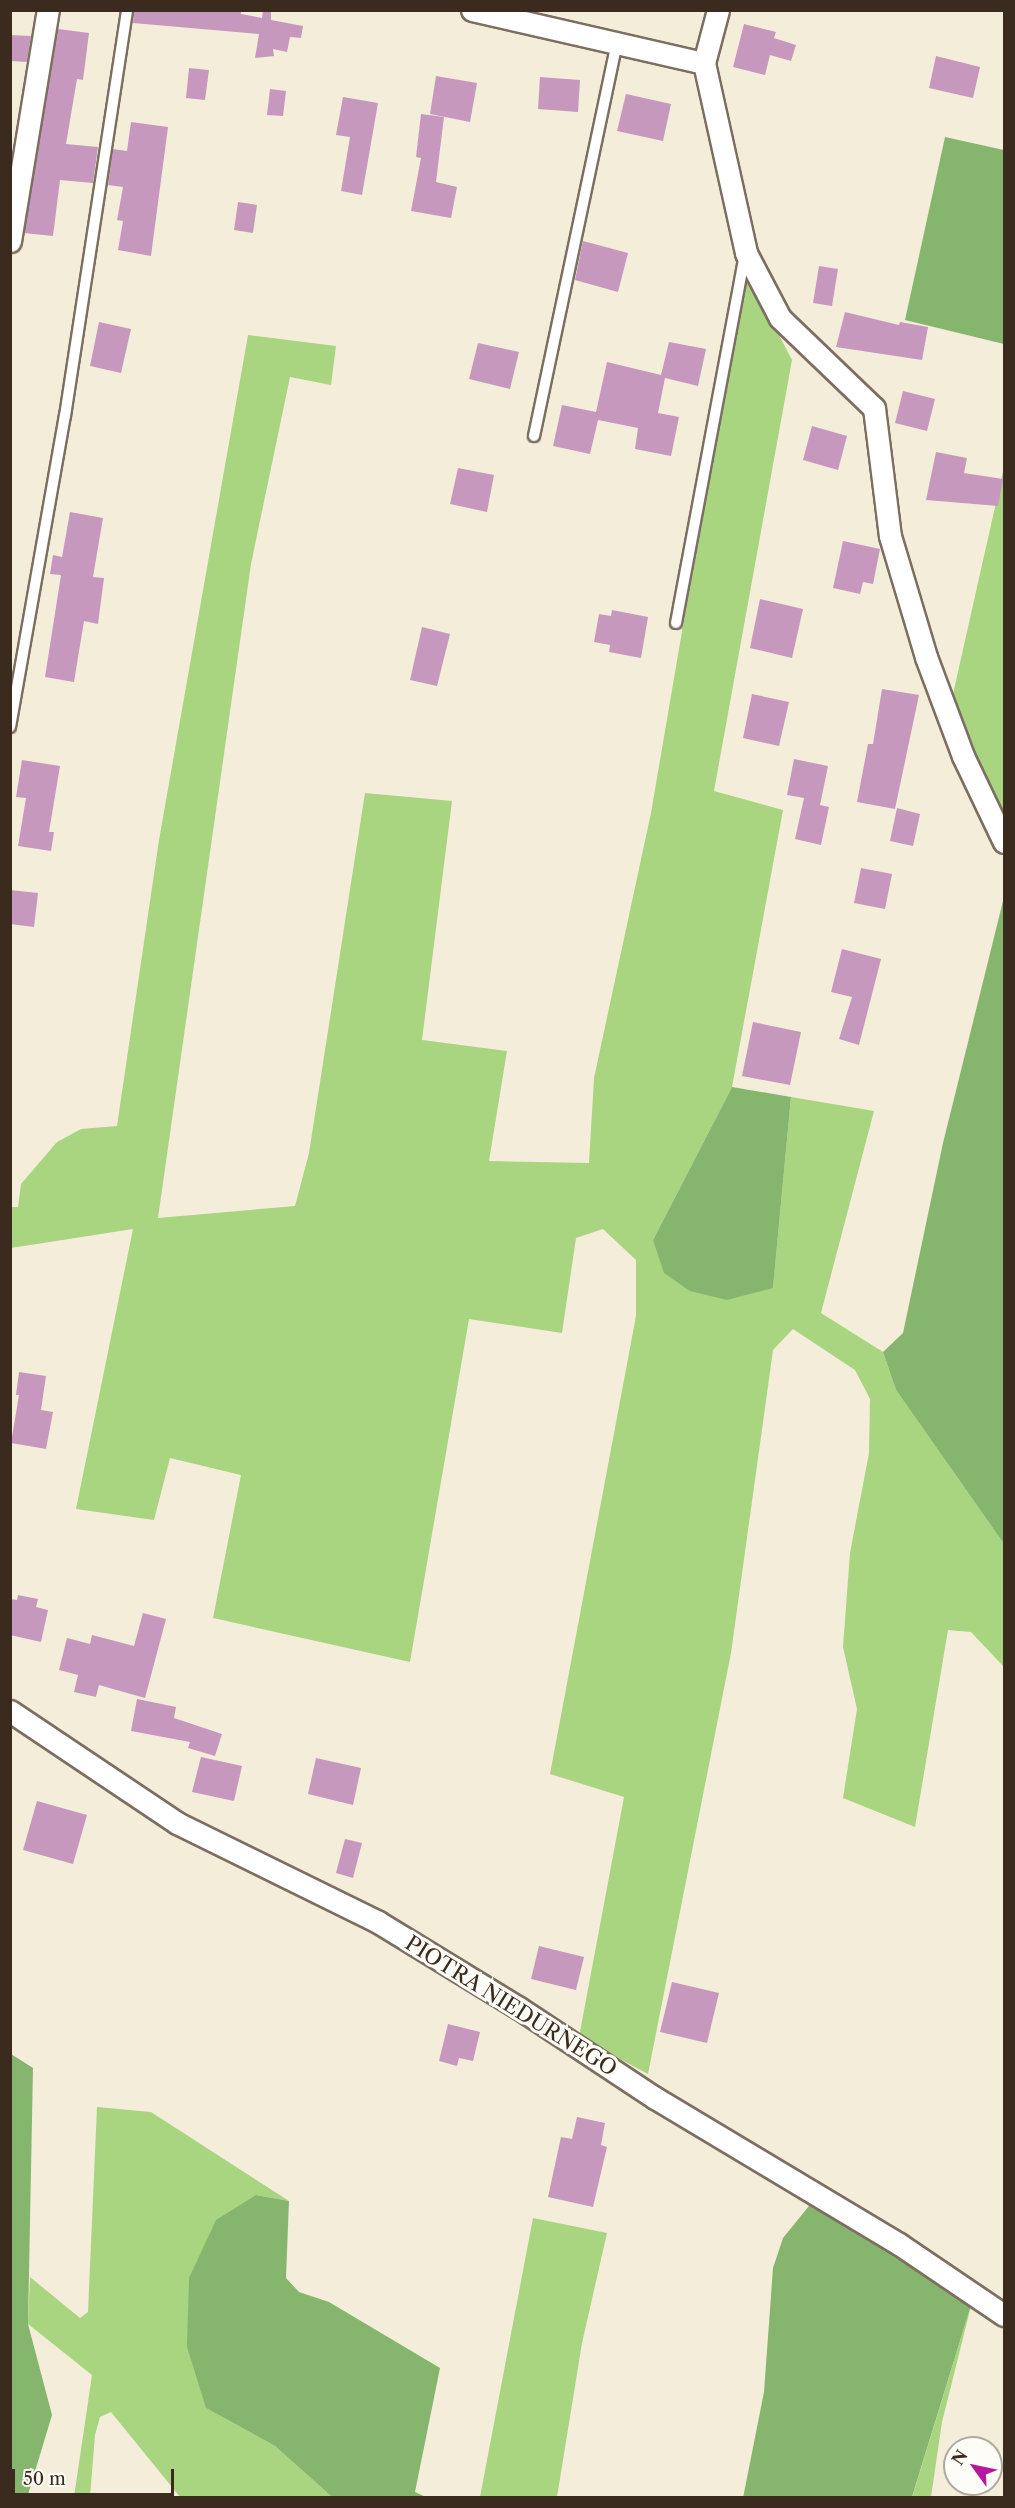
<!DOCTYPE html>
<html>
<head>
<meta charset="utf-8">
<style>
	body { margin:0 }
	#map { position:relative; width:1015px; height:2508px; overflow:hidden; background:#f4edda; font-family:"Libre Caslon Text",serif }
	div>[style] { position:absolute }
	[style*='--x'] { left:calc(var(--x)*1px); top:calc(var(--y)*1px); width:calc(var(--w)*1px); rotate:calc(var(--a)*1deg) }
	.green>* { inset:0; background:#a9d480 }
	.forest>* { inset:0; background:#86b66e }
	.building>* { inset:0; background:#c798be }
	.roads { filter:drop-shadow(2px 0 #7c6e60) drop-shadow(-2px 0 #7c6e60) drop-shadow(0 2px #7c6e60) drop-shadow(0 -2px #7c6e60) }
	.lane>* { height:10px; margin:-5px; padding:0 5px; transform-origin:5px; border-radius:5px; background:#fff }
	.street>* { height:21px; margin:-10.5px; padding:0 10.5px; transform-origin:10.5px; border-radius:10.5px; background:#fff }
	span { translate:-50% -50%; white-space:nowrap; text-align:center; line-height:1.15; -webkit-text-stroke:6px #fdfcf7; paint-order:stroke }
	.street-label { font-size:21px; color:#3b2a1e }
	.frame { position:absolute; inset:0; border:12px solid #3b2a1e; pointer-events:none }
	.north { position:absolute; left:943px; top:2436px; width:60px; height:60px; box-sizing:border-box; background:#fdfcf7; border:2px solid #afa8a0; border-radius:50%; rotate:303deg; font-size:16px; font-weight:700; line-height:24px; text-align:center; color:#3b2a1e }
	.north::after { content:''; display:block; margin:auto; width:21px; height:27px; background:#b5179e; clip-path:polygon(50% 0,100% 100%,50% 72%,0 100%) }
	.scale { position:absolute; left:12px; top:2469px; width:162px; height:27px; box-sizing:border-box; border:3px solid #3b2a1e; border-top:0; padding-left:8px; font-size:18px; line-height:21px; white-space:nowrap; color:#3b2a1e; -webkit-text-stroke:4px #fdfcf7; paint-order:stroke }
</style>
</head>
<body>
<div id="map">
	<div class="green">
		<i style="clip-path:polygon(744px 268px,792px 360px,714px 791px,783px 810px,732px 1087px,653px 1240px,773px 1288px,791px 1097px,874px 1111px,821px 1313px,883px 1352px,896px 1390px,1004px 1544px,1004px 1667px,971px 1632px,948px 1630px,915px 1827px,843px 1798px,857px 1709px,843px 1647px,850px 1553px,869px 1453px,870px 1399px,855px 1370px,793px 1329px,773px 1350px,731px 1653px,648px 2074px,579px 2037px,624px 1797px,550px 1774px,636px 1316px,636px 1260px,603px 1229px,576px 1238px,562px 1333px,469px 1319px,410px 1662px,213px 1618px,241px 1475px,170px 1458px,154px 1520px,76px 1509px,133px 1229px,11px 1248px,11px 1207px,18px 1207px,21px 1184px,57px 1142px,81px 1129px,117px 1126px,159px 840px,248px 335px,336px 346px,331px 385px,290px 377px,251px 564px,158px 1218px,295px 1206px,309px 1153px,365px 793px,452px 801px,422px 1040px,507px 1051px,489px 1161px,589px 1163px,594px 1078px,651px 813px)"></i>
		<i style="clip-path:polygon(1004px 467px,1004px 813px,973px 760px,951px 703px)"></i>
		<i style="clip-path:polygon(97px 2107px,151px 2112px,289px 2201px,256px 2195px,206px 2408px,275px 2446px,332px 2497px,180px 2497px,111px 2412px,100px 2417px,95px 2435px,90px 2497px,74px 2497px,92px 2375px,28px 2324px,30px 2277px,80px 2318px,88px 2312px)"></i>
		<i style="clip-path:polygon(533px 2218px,607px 2233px,582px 2343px,557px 2497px,480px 2497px)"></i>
		<i style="clip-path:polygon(972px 2302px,942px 2422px,931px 2497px,912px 2498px)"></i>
	</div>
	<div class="forest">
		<i style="clip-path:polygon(945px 137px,1004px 150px,1004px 344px,905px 320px)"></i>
		<i style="clip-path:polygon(1004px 897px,1004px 1544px,896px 1390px,883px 1352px,903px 1333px,943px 1143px)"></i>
		<i style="clip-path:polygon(732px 1087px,791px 1097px,773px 1288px,727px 1300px,690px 1291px,664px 1273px,653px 1240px)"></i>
		<i style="clip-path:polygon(11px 2054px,33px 2068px,28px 2324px,52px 2415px,27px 2498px,10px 2497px)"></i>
		<i style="clip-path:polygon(256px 2195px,289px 2201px,286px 2278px,299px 2292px,329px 2302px,440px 2368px,415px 2492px,426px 2497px,332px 2497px,275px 2446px,206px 2408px,187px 2347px,189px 2278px,216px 2220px)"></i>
		<i style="clip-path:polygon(813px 2201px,972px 2302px,912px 2497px,743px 2498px,764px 2392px,773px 2268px,783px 2238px)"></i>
	</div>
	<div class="building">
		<i style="clip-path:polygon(134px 10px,241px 10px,241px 14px,262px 18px,263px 10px,271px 10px,271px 20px,303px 26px,301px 38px,290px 37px,287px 52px,273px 49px,274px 56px,255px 58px,259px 34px,133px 23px)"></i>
		<i style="clip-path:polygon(744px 24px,776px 32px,774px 38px,796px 45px,791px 61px,770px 55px,765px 75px,733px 67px)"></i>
		<i style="clip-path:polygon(58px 29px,89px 33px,83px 80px,77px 79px,66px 144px,98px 147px,93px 183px,60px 180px,53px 236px,24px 233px)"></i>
		<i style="clip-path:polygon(10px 35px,31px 36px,27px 62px,10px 61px)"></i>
		<i style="clip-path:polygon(936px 56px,980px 67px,973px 98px,929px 88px)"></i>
		<i style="clip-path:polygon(189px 68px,209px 70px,205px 100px,186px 98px)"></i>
		<i style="clip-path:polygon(436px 76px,477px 83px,470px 122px,430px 114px)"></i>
		<i style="clip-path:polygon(540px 77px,580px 80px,578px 112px,538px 109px)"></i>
		<i style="clip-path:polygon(270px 89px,286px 91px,283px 116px,267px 115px)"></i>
		<i style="clip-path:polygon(626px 94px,671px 104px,663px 141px,617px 131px)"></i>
		<i style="clip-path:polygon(343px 97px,378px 103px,362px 195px,341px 191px,350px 137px,336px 135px)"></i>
		<i style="clip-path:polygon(421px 114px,444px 117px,436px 182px,457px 187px,451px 218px,411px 211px,421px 158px,416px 157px)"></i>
		<i style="clip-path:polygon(131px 122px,168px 127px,151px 256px,118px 250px,123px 221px,117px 220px,123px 187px,108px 185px,113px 149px,127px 151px)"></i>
		<i style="clip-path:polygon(238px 202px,257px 205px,253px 233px,234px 230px)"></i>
		<i style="clip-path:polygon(583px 241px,628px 253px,618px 292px,575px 280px)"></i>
		<i style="clip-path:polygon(819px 266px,838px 269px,832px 306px,813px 303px)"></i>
		<i style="clip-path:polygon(845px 312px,899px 325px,900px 322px,928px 327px,922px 360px,836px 347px)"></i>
		<i style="clip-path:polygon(99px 322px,131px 329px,121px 373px,90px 366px)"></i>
		<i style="clip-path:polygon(669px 342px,706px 349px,698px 386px,665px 378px,658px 413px,679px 417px,671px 456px,635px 449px,638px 428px,598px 420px,590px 454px,553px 446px,562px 405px,596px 412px,607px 362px,661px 375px)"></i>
		<i style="clip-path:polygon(478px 343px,519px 352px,510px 389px,469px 379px)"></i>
		<i style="clip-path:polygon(903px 391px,935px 399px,927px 431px,895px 423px)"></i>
		<i style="clip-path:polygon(812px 426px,847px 436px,838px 470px,803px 460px)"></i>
		<i style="clip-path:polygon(936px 452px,967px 458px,964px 473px,1003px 479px,998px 506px,926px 500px)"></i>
		<i style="clip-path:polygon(458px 468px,494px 475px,487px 512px,450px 504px)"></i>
		<i style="clip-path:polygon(70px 512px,103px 518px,93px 577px,104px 578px,98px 624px,84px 621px,74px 682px,45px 677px,61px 575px,50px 574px,53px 555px,62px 557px)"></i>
		<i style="clip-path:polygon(843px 541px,880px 549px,873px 584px,863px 582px,860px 594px,833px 588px)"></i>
		<i style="clip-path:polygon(760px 599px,803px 609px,792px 658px,750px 648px)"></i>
		<i style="clip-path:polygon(612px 610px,648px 617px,641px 658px,609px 652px,610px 645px,594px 642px,599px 614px,611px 616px)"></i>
		<i style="clip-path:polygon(422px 627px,450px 634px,437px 686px,410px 680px)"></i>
		<i style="clip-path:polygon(882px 689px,919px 695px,895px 809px,857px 802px,868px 744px,873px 744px)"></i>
		<i style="clip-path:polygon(752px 694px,789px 702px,779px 746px,743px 738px)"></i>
		<i style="clip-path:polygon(794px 759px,828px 766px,820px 805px,829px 807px,821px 845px,795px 839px,804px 798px,787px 795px)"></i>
		<i style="clip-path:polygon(22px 760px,60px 766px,49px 832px,54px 832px,51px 851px,18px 846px,26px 798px,16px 797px)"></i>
		<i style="clip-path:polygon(897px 808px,920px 814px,913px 846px,890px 841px)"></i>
		<i style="clip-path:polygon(861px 868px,892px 874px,885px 909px,854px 903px)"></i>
		<i style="clip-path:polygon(10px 890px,38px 893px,34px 927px,10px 924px)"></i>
		<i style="clip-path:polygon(842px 949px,881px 959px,859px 1045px,839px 1039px,852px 997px,831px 992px)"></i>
		<i style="clip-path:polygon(753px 1022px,801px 1032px,790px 1085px,742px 1076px)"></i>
		<i style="clip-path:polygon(19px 1372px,46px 1376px,41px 1410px,53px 1412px,46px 1449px,11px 1443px,19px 1395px,16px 1395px)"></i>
		<i style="clip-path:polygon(18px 1595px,38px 1599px,36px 1607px,48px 1610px,41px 1642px,10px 1635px,10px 1599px,17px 1600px)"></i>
		<i style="clip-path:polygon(143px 1613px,166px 1619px,145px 1698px,99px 1685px,96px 1697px,74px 1692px,78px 1675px,59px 1670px,67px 1638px,90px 1644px,92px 1635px,134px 1646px)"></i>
		<i style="clip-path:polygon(137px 1699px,176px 1707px,174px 1718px,222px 1734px,215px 1756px,188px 1748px,190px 1742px,131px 1731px)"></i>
		<i style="clip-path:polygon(201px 1757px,242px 1766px,234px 1801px,192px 1792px)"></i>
		<i style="clip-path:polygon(316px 1758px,361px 1768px,353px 1805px,308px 1794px)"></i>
		<i style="clip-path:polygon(37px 1801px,87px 1815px,73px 1864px,23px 1850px)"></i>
		<i style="clip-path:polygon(345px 1839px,362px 1843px,353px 1878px,336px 1873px)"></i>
		<i style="clip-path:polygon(539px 1946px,584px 1957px,576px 1990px,531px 1979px)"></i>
		<i style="clip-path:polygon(672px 1982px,719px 1993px,707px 2043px,660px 2032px)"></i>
		<i style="clip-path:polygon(448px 2024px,480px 2032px,473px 2061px,459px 2058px,457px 2066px,439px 2061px)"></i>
		<i style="clip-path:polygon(577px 2117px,605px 2123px,601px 2145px,607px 2147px,593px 2207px,548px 2197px,561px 2137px,572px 2139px)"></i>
	</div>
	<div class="roads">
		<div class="lane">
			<i style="--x:534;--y:436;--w:402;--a:-78.1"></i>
			<i style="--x:676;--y:623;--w:374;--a:-79.4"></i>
			<i style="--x:10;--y:727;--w:316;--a:-80"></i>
			<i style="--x:65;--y:416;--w:411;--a:-81.3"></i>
		</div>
		<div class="street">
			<i style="--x:472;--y:10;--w:238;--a:12.9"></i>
			<i style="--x:718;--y:10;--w:55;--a:104.8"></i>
			<i style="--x:704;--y:63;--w:195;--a:77.5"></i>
			<i style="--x:746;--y:253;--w:73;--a:62.4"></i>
			<i style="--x:780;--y:318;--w:130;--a:43.8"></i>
			<i style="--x:874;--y:408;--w:129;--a:82.9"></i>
			<i style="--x:890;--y:536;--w:126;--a:73.4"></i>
			<i style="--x:926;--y:657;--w:106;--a:69.5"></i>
			<i style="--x:963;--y:756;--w:95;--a:64.5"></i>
			<i style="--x:10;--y:241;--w:234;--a:-80.7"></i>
			<i style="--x:10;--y:1711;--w:201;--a:33.8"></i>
			<i style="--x:177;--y:1823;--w:224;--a:26.2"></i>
			<i style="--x:378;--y:1922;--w:165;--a:31.4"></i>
			<i style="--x:519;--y:2008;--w:163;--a:33.5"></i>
			<i style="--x:655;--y:2098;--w:284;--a:30.9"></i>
			<i style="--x:899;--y:2244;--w:127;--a:34.1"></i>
		</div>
	</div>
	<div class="street-label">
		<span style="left:511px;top:2006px;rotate:32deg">PIOTRA NIEDURNEGO</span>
	</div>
	<div class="frame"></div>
	<div class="north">N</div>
	<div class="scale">50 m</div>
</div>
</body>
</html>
